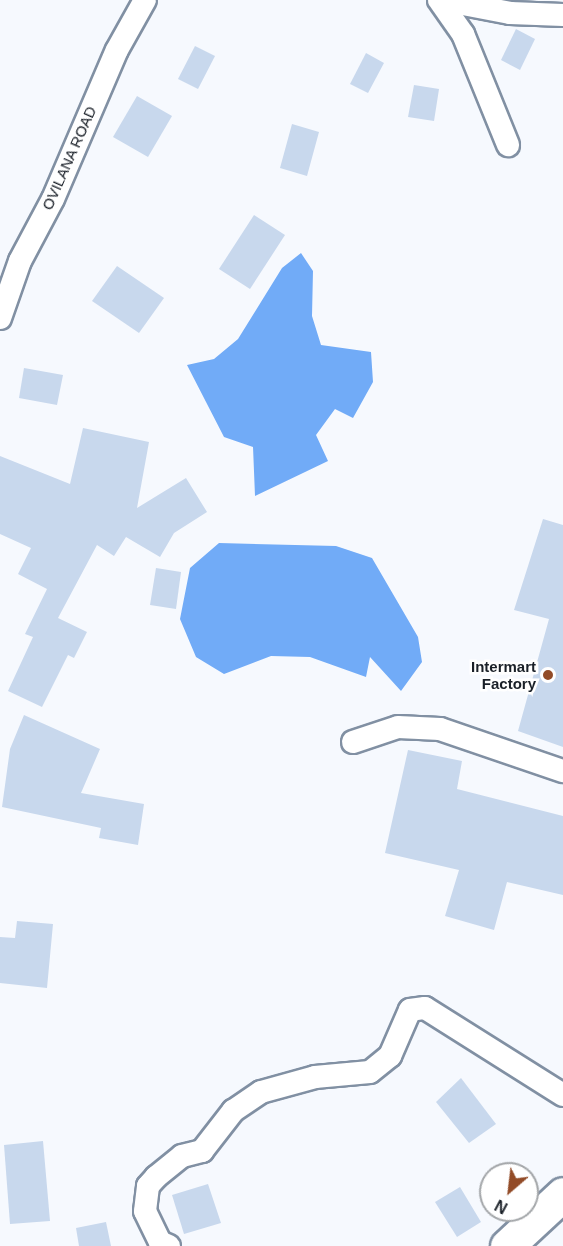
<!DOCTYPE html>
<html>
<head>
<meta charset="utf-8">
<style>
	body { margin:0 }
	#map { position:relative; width:563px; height:1246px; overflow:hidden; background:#f6f9fe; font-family:Arial,sans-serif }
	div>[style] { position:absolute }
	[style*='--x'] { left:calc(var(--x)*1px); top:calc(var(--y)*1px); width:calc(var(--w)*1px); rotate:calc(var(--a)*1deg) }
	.water>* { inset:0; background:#71abf7 }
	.building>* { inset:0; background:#c8d8ed }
	.roads { filter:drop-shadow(2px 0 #8190a3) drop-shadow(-2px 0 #8190a3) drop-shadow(0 2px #8190a3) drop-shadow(0 -2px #8190a3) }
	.minor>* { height:22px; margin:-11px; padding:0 11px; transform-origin:11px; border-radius:11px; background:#fff }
	.primary>* { height:33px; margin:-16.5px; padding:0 16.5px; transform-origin:16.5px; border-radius:16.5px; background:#fff }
	.dots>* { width:16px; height:16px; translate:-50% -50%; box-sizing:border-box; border:3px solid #fff; border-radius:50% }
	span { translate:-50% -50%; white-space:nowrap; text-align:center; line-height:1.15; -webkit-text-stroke:5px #fff; paint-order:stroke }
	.street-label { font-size:15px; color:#1a2028 }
	.poi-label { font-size:15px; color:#1a2028; font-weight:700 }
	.right { translate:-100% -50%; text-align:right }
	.north { position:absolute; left:479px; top:1162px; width:60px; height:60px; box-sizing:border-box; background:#fff; border:2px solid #a3a6a9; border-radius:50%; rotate:208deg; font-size:16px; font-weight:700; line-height:24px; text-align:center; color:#1a2028 }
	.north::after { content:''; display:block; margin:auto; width:21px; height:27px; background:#924b27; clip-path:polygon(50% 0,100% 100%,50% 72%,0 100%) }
</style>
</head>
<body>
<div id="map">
	<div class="water">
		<i style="clip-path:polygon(301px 253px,313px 271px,312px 316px,321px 345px,371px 352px,373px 382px,353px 418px,335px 409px,316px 435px,328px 461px,255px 496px,253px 447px,224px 437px,187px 365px,214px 359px,238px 339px,282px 268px)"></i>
		<i style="clip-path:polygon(219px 543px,336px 546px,372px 558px,418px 637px,422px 662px,401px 691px,370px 657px,366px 677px,310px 657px,271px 656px,224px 674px,196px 657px,180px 619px,190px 568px)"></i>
	</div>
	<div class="building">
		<i style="clip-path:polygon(516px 29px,535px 39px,520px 70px,501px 60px)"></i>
		<i style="clip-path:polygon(195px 46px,215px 56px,198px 89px,178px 79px)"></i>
		<i style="clip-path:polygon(366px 53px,384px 63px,368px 93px,350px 84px)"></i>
		<i style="clip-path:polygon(414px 85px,439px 89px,434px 121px,408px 117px)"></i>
		<i style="clip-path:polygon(137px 96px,172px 116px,148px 157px,113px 137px)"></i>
		<i style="clip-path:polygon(292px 124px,319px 132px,307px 176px,280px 168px)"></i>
		<i style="clip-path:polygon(254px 215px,285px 235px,250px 289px,219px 269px)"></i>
		<i style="clip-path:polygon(117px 266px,164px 298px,139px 333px,92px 301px)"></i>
		<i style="clip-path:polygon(24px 368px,63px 375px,57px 405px,19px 398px)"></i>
		<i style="clip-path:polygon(83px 428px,149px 442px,137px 508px,186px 478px,207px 512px,174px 533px,160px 557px,126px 537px,114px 556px,97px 545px,58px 618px,87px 632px,74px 658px,68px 655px,42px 707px,8px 691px,33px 637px,25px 634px,47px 589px,18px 574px,31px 548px,0 534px,0 456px,70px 484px)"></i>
		<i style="clip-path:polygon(543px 519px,563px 525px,563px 747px,518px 731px,549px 619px,514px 610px)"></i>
		<i style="clip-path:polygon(156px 568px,181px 572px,176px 609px,150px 605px)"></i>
		<i style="clip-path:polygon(24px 715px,100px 749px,81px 793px,144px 804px,138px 845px,99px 838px,101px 828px,2px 807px,10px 749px)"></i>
		<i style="clip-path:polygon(408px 750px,462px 761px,457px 789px,563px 816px,563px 895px,507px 882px,494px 930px,445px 916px,459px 870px,385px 853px)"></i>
		<i style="clip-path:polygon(17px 921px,53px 924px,47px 988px,0 983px,0 937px,15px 938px)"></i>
		<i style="clip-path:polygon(461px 1078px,496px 1124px,469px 1143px,436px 1102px)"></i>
		<i style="clip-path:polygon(43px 1141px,50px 1221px,10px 1224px,4px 1145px)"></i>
		<i style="clip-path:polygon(208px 1184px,221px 1223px,184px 1234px,172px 1195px)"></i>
		<i style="clip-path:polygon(460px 1187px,481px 1222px,457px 1237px,435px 1202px)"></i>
		<i style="clip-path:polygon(106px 1222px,111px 1246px,79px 1246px,76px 1228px)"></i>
	</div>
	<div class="roads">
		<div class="minor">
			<i style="--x:439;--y:0;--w:42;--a:54.8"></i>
			<i style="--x:463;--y:34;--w:120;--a:67.9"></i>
			<i style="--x:442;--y:0;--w:69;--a:10.8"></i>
			<i style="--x:510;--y:13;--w:53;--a:2.2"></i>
			<i style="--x:0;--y:318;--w:60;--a:-70.7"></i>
			<i style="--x:20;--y:261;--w:70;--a:-62"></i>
			<i style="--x:53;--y:199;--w:162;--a:-66.8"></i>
			<i style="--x:117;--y:50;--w:57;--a:-60.8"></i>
			<i style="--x:353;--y:742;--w:47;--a:-18.4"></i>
			<i style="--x:398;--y:727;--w:42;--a:2.7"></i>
			<i style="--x:440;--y:729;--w:130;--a:18.9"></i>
			<i style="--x:169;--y:1246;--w:10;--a:-156"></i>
			<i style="--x:160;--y:1242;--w:34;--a:-116"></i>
			<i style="--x:145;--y:1211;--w:25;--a:-83"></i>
			<i style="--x:148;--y:1186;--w:12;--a:-48"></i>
			<i style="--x:156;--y:1177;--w:33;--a:-39"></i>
			<i style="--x:182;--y:1156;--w:21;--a:-14"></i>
			<i style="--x:202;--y:1151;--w:51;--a:-52.2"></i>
			<i style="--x:233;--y:1111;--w:34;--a:-34"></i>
			<i style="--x:261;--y:1092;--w:56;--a:-15.5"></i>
			<i style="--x:315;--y:1077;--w:55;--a:-5.2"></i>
			<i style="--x:370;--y:1072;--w:26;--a:-39"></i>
			<i style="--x:390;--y:1056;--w:50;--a:-66.5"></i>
			<i style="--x:410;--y:1010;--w:15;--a:-8"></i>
			<i style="--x:425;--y:1008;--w:163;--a:32.2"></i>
		</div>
		<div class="primary">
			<i style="--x:507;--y:1246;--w:76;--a:-42.9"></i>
		</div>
	</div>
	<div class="dots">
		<i style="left:548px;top:675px;background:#924b27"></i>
	</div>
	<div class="street-label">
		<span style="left:69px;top:158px;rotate:-66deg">OVILANA ROAD</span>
	</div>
	<div class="poi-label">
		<span class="right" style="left:536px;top:675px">Intermart<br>Factory</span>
	</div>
	<div class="north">N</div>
</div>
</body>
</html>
